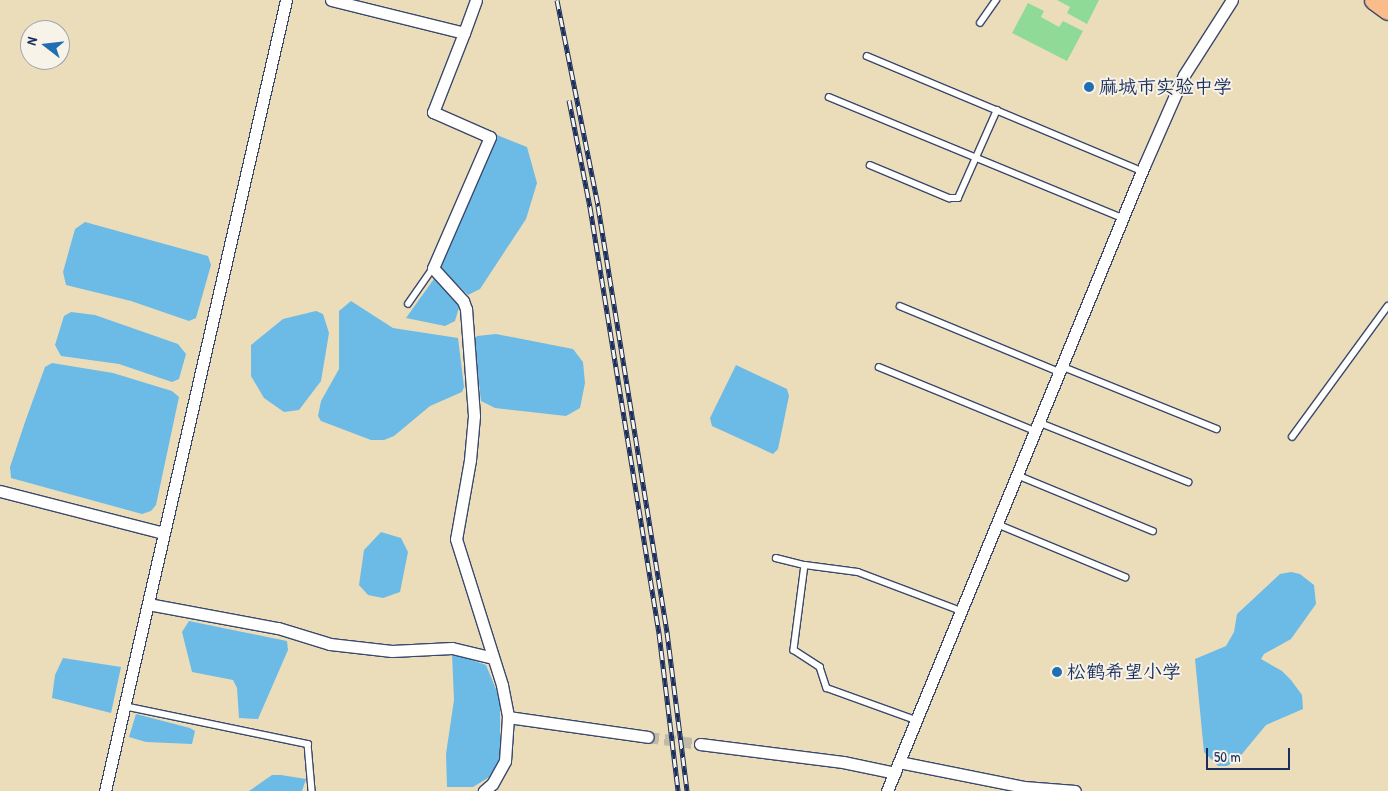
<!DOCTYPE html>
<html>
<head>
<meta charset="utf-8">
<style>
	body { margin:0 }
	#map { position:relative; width:1388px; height:791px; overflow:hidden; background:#ecddba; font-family:"Patrick Hand","LXGW WenKai TC",sans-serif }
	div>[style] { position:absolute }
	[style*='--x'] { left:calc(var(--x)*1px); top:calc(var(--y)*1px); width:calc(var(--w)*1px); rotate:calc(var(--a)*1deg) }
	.green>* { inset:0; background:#8eda96 }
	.water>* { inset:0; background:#6cbae6 }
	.minor-tunnel>* { height:11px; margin-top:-5.5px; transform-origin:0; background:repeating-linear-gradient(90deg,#c2baa8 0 11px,transparent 0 16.5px) }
	.roads { filter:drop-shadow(1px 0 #3a496c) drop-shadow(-1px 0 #3a496c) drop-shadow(0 1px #3a496c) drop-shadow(0 -1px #3a496c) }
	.service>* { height:5.5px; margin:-2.75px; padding:0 2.75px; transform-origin:2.75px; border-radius:2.75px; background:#fff }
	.minor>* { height:11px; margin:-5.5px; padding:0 5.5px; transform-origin:5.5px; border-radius:5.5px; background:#fff }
	.trunk>* { height:19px; margin:-9.5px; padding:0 9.5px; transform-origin:9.5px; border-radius:9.5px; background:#f9bc8a }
	.rail>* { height:5px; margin-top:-2.5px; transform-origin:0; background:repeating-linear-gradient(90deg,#f7f3e8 0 9px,#1b2f5e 0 18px); box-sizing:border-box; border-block:1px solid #1b2f5e }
	.dots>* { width:14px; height:14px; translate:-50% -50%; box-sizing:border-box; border:2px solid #f7f3e8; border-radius:50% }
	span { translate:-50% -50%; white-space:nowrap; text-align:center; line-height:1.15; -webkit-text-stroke:4px #f7f3e8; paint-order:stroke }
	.poi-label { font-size:19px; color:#1b2f5e }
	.left { translate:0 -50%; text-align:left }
	.north { position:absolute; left:20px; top:20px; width:50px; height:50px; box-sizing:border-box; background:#f7f3e8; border:1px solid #9fa5b1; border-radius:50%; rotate:286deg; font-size:14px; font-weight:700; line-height:20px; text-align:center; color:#1b2f5e }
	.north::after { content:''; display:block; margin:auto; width:18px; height:22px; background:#1f6fb2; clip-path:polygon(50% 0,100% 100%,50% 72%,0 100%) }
	.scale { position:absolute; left:1206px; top:748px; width:84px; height:22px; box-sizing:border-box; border:2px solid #1b2f5e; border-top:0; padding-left:6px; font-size:15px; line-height:18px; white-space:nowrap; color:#1b2f5e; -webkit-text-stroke:4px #f7f3e8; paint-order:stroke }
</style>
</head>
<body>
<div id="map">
	<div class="green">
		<i style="clip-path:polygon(1057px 0,1099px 0,1087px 24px,1067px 13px,1070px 7px)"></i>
		<i style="clip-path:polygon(1028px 3px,1044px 11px,1041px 17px,1059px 27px,1063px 21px,1083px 31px,1067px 61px,1012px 33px)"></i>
	</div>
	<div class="water">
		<i style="clip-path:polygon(497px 135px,527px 147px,537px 183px,526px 219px,480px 289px,468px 295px,442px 270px,442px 265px)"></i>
		<i style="clip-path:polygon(85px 222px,208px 256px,211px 265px,196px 318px,189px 321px,131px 301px,66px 285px,63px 272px,75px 229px)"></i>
		<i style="clip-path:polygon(436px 276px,460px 304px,455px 321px,445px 326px,406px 318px)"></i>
		<i style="clip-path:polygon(351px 301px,393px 328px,458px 338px,464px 387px,462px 392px,430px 406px,394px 436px,384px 440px,371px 440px,321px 421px,318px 416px,321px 401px,339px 369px,339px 311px)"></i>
		<i style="clip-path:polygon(316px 311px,323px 314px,329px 333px,321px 381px,299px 410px,284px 412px,264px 398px,251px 376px,251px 345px,283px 319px)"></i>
		<i style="clip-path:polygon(71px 312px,95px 315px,178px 344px,186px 354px,179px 379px,172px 382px,119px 364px,61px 356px,55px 345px,64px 316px)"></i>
		<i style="clip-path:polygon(496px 334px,573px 349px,583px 362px,585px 383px,580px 408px,566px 416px,495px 408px,481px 401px,474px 340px,477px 336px)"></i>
		<i style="clip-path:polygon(52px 363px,113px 373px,172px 391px,179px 397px,156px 505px,151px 511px,142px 514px,11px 478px,10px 467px,25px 422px,45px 367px)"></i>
		<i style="clip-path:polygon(736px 365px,787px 389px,789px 396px,778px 449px,773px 454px,712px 426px,710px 418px)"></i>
		<i style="clip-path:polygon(381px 532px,401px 538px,408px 552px,400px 592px,383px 598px,368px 595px,359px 585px,364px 550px)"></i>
		<i style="clip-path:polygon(1291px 572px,1300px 574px,1314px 585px,1316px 604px,1291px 639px,1264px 654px,1261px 659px,1282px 671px,1291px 680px,1302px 695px,1303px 709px,1266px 725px,1237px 760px,1227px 766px,1218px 766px,1204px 752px,1195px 659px,1226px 646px,1234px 632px,1237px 614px,1280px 574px)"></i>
		<i style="clip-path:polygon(189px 621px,287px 641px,288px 650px,258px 719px,239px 718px,237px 688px,233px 680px,192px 672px,182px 632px)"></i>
		<i style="clip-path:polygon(452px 653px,486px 665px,500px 699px,500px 757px,491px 776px,473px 787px,447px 787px,446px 754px,454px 700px)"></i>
		<i style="clip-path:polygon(63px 658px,121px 667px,111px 713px,52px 698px,55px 675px)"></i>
		<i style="clip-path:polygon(136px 714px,190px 728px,195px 731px,192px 744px,146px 742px,129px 737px)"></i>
		<i style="clip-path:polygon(272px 775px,281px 775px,306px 779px,302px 791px,249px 791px)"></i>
	</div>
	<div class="minor-tunnel">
		<i style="--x:648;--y:737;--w:52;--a:7.7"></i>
	</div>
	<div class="roads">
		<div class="service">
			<i style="--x:980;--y:23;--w:28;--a:-55"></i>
			<i style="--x:867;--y:56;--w:298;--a:22.7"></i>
			<i style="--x:829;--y:97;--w:317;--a:22.4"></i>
			<i style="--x:870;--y:165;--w:86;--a:22.7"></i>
			<i style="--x:949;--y:198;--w:9;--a:0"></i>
			<i style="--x:958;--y:198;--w:96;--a:-66.1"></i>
			<i style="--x:408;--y:304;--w:44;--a:-55.2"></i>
			<i style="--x:900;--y:306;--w:172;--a:22.5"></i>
			<i style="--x:1061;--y:366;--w:168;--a:22"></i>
			<i style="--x:879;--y:367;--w:169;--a:22.3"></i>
			<i style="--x:1038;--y:422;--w:162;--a:21.8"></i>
			<i style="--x:1292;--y:437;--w:162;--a:-53.8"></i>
			<i style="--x:1017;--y:475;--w:147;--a:22.4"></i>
			<i style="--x:997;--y:524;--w:139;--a:22.5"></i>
			<i style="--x:776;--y:558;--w:30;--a:14"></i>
			<i style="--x:805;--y:565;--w:53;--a:7.5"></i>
			<i style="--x:858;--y:572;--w:110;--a:20.7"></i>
			<i style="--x:805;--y:565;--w:86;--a:97.4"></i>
			<i style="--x:794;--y:650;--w:31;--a:33"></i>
			<i style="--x:820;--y:667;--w:22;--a:72"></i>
			<i style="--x:827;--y:688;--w:95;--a:19.8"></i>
			<i style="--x:124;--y:706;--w:188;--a:11.7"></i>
			<i style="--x:308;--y:744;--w:47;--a:85.1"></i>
		</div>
		<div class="minor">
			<i style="--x:331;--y:0;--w:137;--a:13.9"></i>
			<i style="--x:464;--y:33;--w:35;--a:-70"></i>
			<i style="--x:464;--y:33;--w:85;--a:111.4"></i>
			<i style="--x:433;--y:112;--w:62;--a:23.7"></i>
			<i style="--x:490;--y:137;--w:143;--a:113.5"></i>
			<i style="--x:433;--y:268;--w:45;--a:47.7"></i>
			<i style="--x:463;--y:301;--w:9;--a:69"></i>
			<i style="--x:466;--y:309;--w:107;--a:85.7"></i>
			<i style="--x:474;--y:416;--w:44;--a:95.2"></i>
			<i style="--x:470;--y:460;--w:80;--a:100"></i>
			<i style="--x:456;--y:539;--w:153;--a:72.5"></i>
			<i style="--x:502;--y:685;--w:33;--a:79"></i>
			<i style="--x:508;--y:717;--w:44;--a:93.9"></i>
			<i style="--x:505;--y:761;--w:26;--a:119"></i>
			<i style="--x:492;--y:784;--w:11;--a:139"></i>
			<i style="--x:0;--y:491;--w:169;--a:14.4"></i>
			<i style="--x:148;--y:604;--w:132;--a:10.5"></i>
			<i style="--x:278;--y:628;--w:54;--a:17.1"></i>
			<i style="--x:330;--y:644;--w:62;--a:6.4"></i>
			<i style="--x:392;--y:651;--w:60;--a:-2.9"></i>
			<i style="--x:452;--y:648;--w:42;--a:13.7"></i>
			<i style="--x:508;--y:717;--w:141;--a:8.1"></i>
			<i style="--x:700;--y:744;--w:144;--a:7.2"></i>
			<i style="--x:843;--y:762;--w:53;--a:11.9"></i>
			<i style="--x:899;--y:762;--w:127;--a:11.3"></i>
			<i style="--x:1024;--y:787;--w:51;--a:4.5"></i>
			<i style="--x:105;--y:791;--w:811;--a:-77.11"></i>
			<i style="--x:887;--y:791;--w:676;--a:-67.65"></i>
			<i style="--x:1144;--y:166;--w:99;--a:-66.3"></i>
			<i style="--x:1184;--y:75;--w:89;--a:-57.4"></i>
		</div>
		<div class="trunk">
			<i style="--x:1374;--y:0;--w:17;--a:36"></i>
		</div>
	</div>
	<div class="rail">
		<i style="--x:557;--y:0;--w:210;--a:78.7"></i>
		<i style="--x:598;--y:206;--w:432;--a:80.8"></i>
		<i style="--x:667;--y:632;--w:160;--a:82.8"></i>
		<i style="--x:569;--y:100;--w:109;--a:78.9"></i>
		<i style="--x:590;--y:207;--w:432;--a:80.8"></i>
		<i style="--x:659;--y:633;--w:159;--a:83.1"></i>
	</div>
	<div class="dots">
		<i style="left:1089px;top:87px;background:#1f6fb2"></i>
		<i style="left:1057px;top:672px;background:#1f6fb2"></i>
	</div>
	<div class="poi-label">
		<span class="left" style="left:1099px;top:87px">麻城市实验中学</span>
		<span class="left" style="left:1067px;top:672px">松鹤希望小学</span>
	</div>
	<div class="north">N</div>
	<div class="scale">50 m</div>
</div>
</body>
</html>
